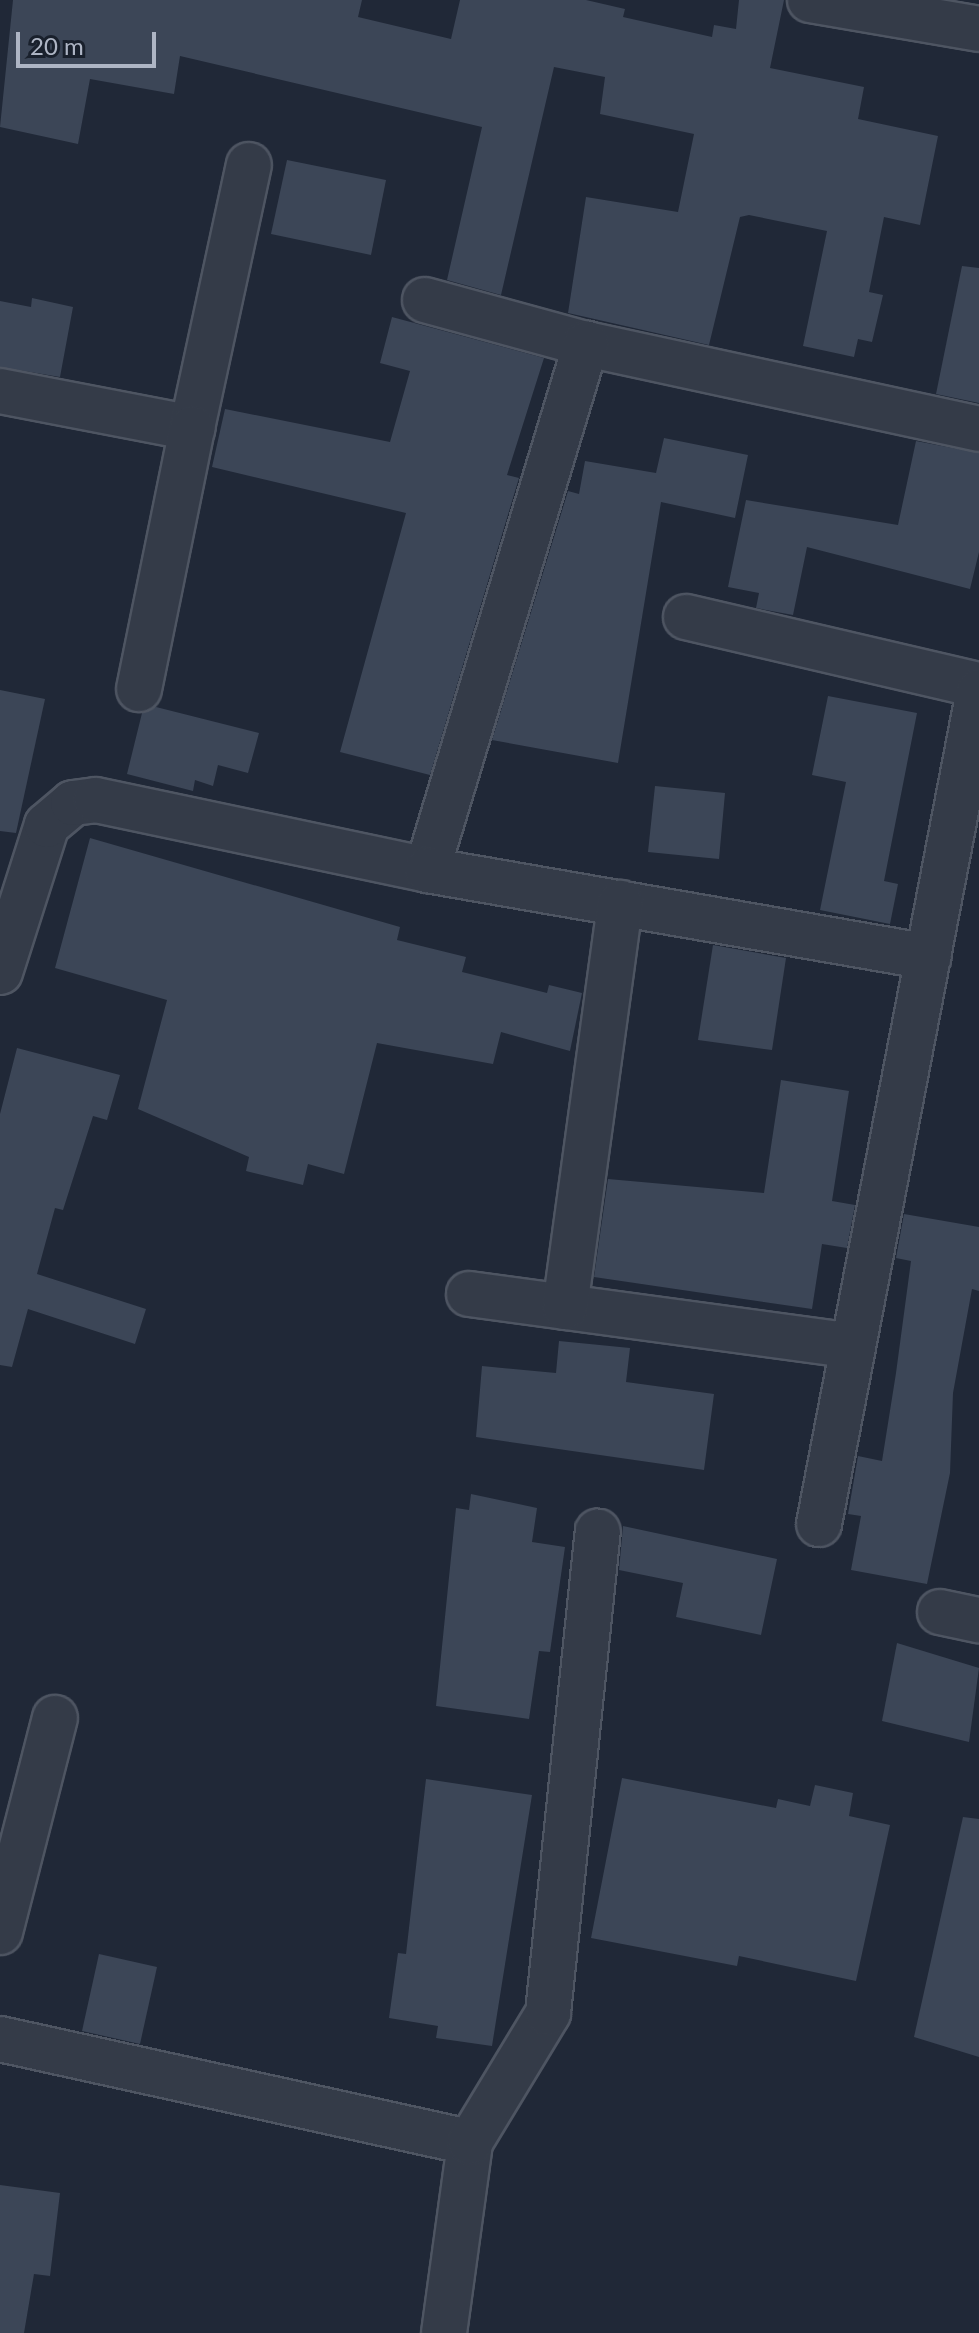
<!DOCTYPE html>
<html>
<head>
<meta charset="utf-8">
<style>
	body { margin:0 }
	#map { position:relative; width:979px; height:2333px; overflow:hidden; background:#202837; font-family:Lato,sans-serif }
	div>[style] { position:absolute }
	[style*='--x'] { left:calc(var(--x)*1px); top:calc(var(--y)*1px); width:calc(var(--w)*1px); rotate:calc(var(--a)*1deg) }
	.building>* { inset:0; background:#3c4657 }
	.roads { filter:drop-shadow(2px 0 #4e5562) drop-shadow(-2px 0 #4e5562) drop-shadow(0 2px #4e5562) drop-shadow(0 -2px #4e5562) }
	.minor>* { height:44px; margin:-22px; padding:0 22px; transform-origin:22px; border-radius:22px; background:#343b48 }
	span { translate:-50% -50%; white-space:nowrap; text-align:center; line-height:1.15; -webkit-text-stroke:7px #19202c; paint-order:stroke }
	.scale { position:absolute; left:16px; top:32px; width:140px; height:36px; box-sizing:border-box; border:4px solid #aeb5c4; border-top:0; padding-left:10px; font-size:24px; line-height:28px; white-space:nowrap; color:#aeb5c4; -webkit-text-stroke:6px #19202c; paint-order:stroke }
</style>
</head>
<body>
<div id="map">
	<div class="building">
		<i style="clip-path:polygon(13px 0,362px 0,358px 17px,451px 39px,460px 0,586px 0,625px 9px,623px 17px,712px 37px,714px 25px,736px 29px,739px 0,784px 0,770px 68px,864px 87px,858px 119px,938px 136px,920px 225px,884px 217px,869px 292px,883px 295px,872px 342px,858px 339px,854px 357px,803px 346px,827px 231px,749px 215px,740px 217px,709px 345px,568px 313px,586px 197px,678px 212px,694px 134px,600px 114px,605px 77px,554px 67px,501px 295px,447px 280px,482px 127px,180px 56px,174px 94px,90px 79px,78px 144px,0 127px)"></i>
		<i style="clip-path:polygon(287px 160px,386px 180px,371px 255px,271px 234px)"></i>
		<i style="clip-path:polygon(962px 266px,979px 268px,979px 403px,936px 394px)"></i>
		<i style="clip-path:polygon(32px 298px,73px 307px,60px 377px,0 367px,0 301px,31px 307px)"></i>
		<i style="clip-path:polygon(392px 317px,544px 358px,507px 475px,519px 478px,430px 775px,340px 752px,406px 513px,212px 467px,225px 409px,390px 442px,410px 371px,380px 363px)"></i>
		<i style="clip-path:polygon(664px 438px,748px 455px,735px 518px,661px 502px,618px 763px,492px 740px,568px 491px,579px 494px,585px 461px,656px 473px)"></i>
		<i style="clip-path:polygon(916px 441px,979px 453px,979px 552px,970px 589px,807px 547px,793px 615px,756px 608px,759px 593px,728px 587px,746px 500px,898px 525px)"></i>
		<i style="clip-path:polygon(0 690px,45px 699px,16px 833px,0 831px)"></i>
		<i style="clip-path:polygon(828px 696px,917px 713px,884px 881px,898px 884px,890px 924px,820px 910px,846px 782px,812px 775px)"></i>
		<i style="clip-path:polygon(156px 707px,259px 733px,248px 773px,218px 765px,213px 786px,195px 780px,193px 791px,127px 774px,142px 713px)"></i>
		<i style="clip-path:polygon(655px 786px,725px 793px,719px 859px,648px 852px)"></i>
		<i style="clip-path:polygon(90px 838px,400px 927px,397px 940px,466px 957px,462px 972px,547px 993px,549px 985px,582px 993px,570px 1051px,501px 1032px,493px 1064px,377px 1043px,344px 1174px,308px 1164px,303px 1185px,246px 1171px,249px 1157px,138px 1109px,167px 1000px,55px 968px)"></i>
		<i style="clip-path:polygon(713px 945px,786px 958px,772px 1050px,698px 1040px)"></i>
		<i style="clip-path:polygon(17px 1048px,120px 1075px,107px 1120px,93px 1116px,63px 1210px,55px 1208px,37px 1274px,146px 1309px,135px 1344px,28px 1309px,12px 1367px,0 1365px,0 1114px)"></i>
		<i style="clip-path:polygon(781px 1080px,849px 1091px,832px 1201px,855px 1205px,847px 1248px,822px 1244px,812px 1309px,594px 1277px,608px 1179px,764px 1193px)"></i>
		<i style="clip-path:polygon(904px 1214px,979px 1227px,979px 1291px,972px 1289px,953px 1393px,950px 1473px,927px 1584px,851px 1570px,861px 1516px,848px 1514px,858px 1456px,882px 1461px,896px 1373px,911px 1261px,896px 1258px)"></i>
		<i style="clip-path:polygon(559px 1341px,630px 1348px,626px 1382px,714px 1394px,704px 1470px,476px 1437px,482px 1366px,556px 1373px)"></i>
		<i style="clip-path:polygon(471px 1494px,537px 1508px,532px 1542px,565px 1547px,550px 1652px,539px 1651px,529px 1719px,436px 1706px,456px 1508px,469px 1510px)"></i>
		<i style="clip-path:polygon(623px 1526px,777px 1559px,761px 1635px,676px 1617px,683px 1583px,619px 1570px)"></i>
		<i style="clip-path:polygon(897px 1643px,979px 1668px,969px 1742px,882px 1721px)"></i>
		<i style="clip-path:polygon(622px 1778px,776px 1808px,778px 1799px,810px 1806px,815px 1785px,853px 1793px,849px 1816px,890px 1825px,856px 1981px,739px 1956px,737px 1966px,591px 1938px)"></i>
		<i style="clip-path:polygon(426px 1779px,532px 1795px,492px 2046px,436px 2038px,438px 2026px,389px 2018px,398px 1953px,406px 1954px)"></i>
		<i style="clip-path:polygon(963px 1817px,979px 1819px,979px 2057px,914px 2037px)"></i>
		<i style="clip-path:polygon(99px 1954px,157px 1967px,140px 2044px,82px 2031px)"></i>
		<i style="clip-path:polygon(0 2185px,60px 2193px,50px 2276px,34px 2274px,24px 2333px,0 2333px)"></i>
	</div>
	<div class="roads">
		<div class="minor">
			<i style="--x:810;--y:0;--w:171;--a:9.7"></i>
			<i style="--x:425;--y:300;--w:167;--a:15.3"></i>
			<i style="--x:586;--y:344;--w:402;--a:12.2"></i>
			<i style="--x:0;--y:391;--w:196;--a:10.9"></i>
			<i style="--x:192;--y:428;--w:269;--a:-77.8"></i>
			<i style="--x:686;--y:617;--w:301;--a:13.1"></i>
			<i style="--x:139;--y:689;--w:266;--a:-78.5"></i>
			<i style="--x:427;--y:870;--w:550;--a:-73.18"></i>
			<i style="--x:0;--y:972;--w:154;--a:-72.3"></i>
			<i style="--x:47;--y:825;--w:34;--a:-40"></i>
			<i style="--x:73;--y:803;--w:23;--a:-7"></i>
			<i style="--x:96;--y:800;--w:338;--a:11.9"></i>
			<i style="--x:427;--y:870;--w:509;--a:9.83"></i>
			<i style="--x:469;--y:1294;--w:387;--a:7.7"></i>
			<i style="--x:565;--y:1307;--w:408;--a:-82.2"></i>
			<i style="--x:819;--y:1524;--w:848;--a:-79.13"></i>
			<i style="--x:940;--y:1612;--w:40;--a:12"></i>
			<i style="--x:0;--y:1932;--w:221;--a:-75.6"></i>
			<i style="--x:0;--y:2039;--w:481;--a:12.4"></i>
			<i style="--x:444;--y:2333;--w:193;--a:-82.2"></i>
			<i style="--x:470;--y:2142;--w:151;--a:-58.8"></i>
			<i style="--x:548;--y:2013;--w:484;--a:-84.1"></i>
		</div>
	</div>
	<div class="scale">20 m</div>
</div>
</body>
</html>
